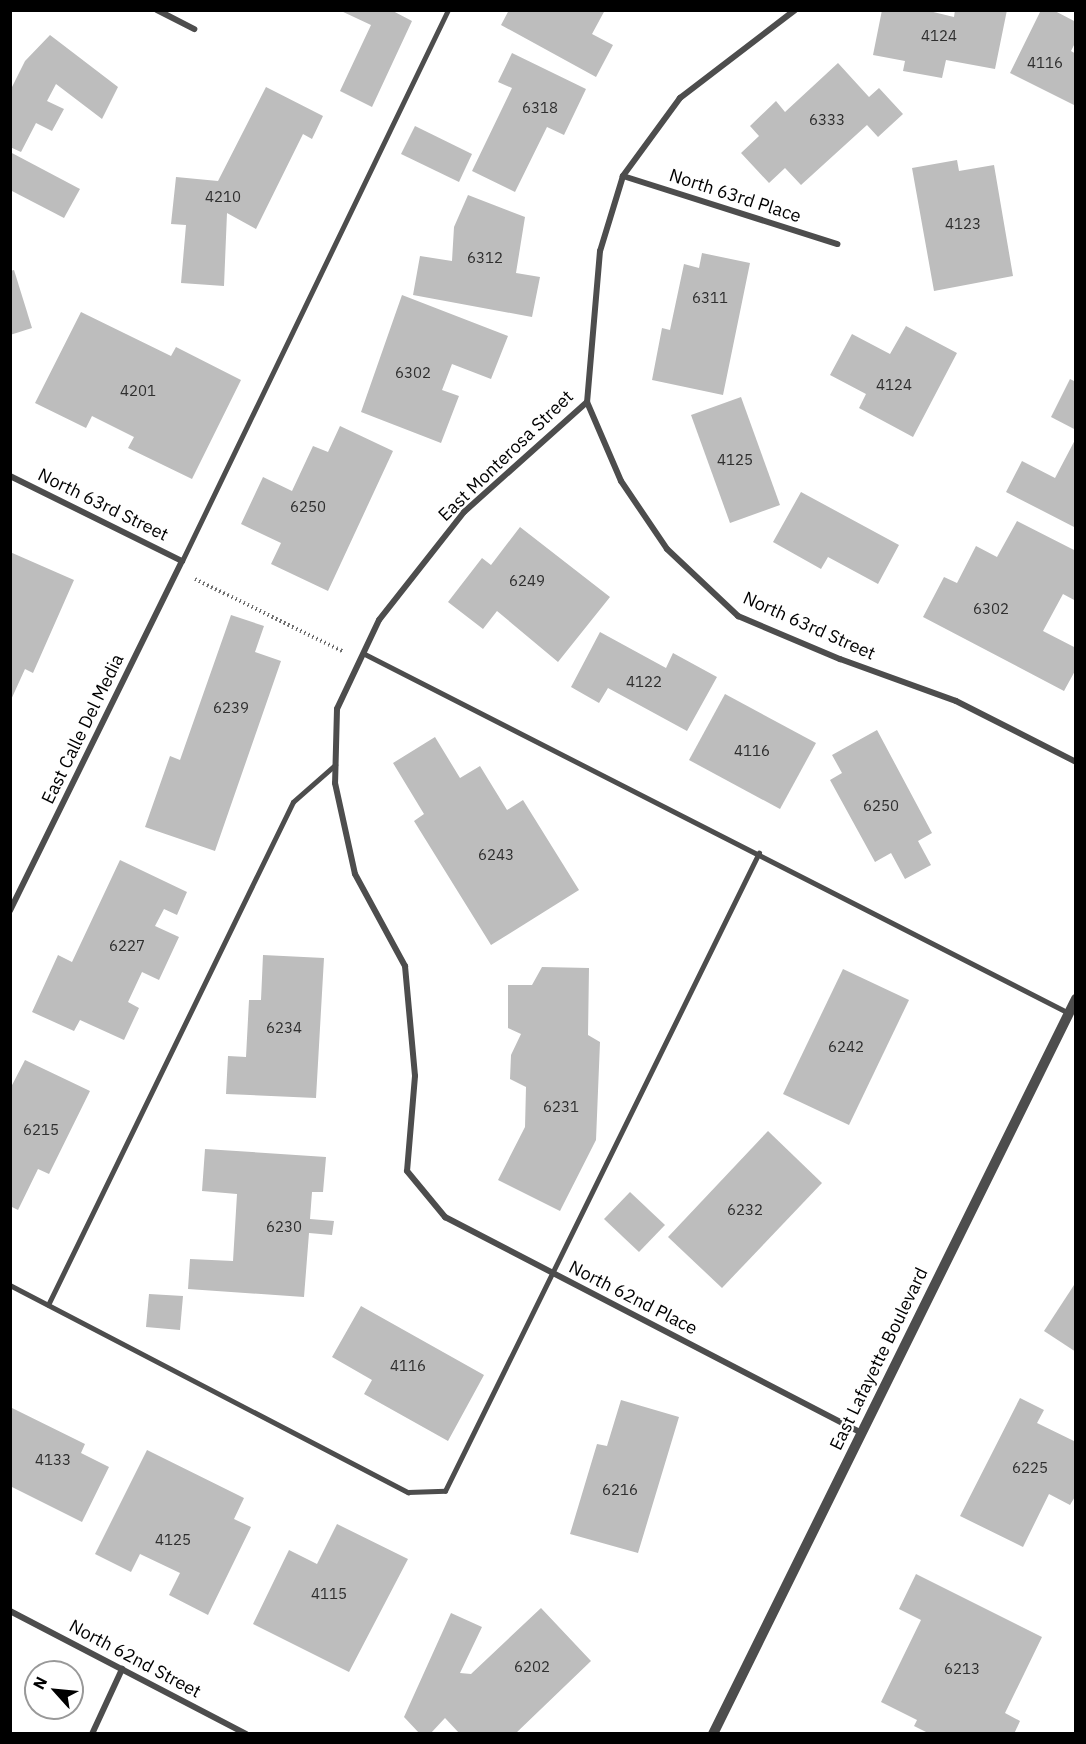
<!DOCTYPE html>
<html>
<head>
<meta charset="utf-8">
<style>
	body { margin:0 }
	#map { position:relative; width:1086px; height:1744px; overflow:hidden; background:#fff; font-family:"IBM Plex Sans",sans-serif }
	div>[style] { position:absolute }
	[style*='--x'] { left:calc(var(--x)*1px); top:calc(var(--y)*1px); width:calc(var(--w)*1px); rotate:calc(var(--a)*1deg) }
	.building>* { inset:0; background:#bdbdbd }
	.path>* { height:4px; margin-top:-2px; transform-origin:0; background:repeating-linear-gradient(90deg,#6f6f6f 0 1.5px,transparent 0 4.5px) }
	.service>* { height:4.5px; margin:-2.25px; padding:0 2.25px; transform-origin:2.25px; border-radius:2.25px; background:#4d4d4d }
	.minor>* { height:6px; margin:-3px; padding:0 3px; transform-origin:3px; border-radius:3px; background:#4d4d4d }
	.tertiary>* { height:10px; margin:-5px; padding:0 5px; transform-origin:5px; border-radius:5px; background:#4d4d4d }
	span { translate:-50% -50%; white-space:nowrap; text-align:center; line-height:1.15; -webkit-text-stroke:4.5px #fff; paint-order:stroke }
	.number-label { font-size:15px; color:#2f2f2f }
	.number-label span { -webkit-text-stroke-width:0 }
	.street-label { font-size:18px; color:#000 }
	.frame { position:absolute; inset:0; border:12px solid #000; pointer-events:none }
	.north { position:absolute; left:24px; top:1660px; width:60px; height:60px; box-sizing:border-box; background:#fff; border:2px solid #999; border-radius:50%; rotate:297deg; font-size:16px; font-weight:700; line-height:24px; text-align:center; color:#000 }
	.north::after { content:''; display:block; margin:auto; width:21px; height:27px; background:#000; clip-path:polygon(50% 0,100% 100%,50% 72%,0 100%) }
</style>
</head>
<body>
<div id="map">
	<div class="building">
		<i style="clip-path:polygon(339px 10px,391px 10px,412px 21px,372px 107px,340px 91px,371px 25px)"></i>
		<i style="clip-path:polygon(509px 10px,605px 10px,592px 34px,613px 45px,596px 77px,501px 25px)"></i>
		<i style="clip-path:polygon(882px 10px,925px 10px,954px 17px,955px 10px,1007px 10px,995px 69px,946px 60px,942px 78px,903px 71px,905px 61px,873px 55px)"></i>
		<i style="clip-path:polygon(1041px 10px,1053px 10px,1076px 22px,1076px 41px,1071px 51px,1076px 54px,1076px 106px,1010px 73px)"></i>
		<i style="clip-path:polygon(50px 35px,118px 87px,102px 119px,56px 84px,47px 101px,64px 109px,52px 131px,36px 123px,21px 152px,10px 147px,10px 91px,25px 61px)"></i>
		<i style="clip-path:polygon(512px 53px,586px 89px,564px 135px,547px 127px,515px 192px,472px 171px,512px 88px,498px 82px)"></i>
		<i style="clip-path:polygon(838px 63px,869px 97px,879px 88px,903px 114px,878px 137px,867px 125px,801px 185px,785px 168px,769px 183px,741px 153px,759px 136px,750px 126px,776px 101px,785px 112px)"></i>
		<i style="clip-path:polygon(266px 87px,323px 116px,312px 139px,303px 134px,256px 229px,227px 213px,224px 286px,181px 283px,186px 225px,171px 224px,176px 177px,218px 181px)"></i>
		<i style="clip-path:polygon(415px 126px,472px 154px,459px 182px,401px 154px)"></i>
		<i style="clip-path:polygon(10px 152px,80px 189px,64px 218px,10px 190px)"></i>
		<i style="clip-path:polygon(957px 160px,959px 171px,994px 165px,1013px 276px,934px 291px,912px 168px)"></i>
		<i style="clip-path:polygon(468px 195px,525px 217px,516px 273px,540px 277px,532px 317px,413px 295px,420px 256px,452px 261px,454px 227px)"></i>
		<i style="clip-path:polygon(702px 253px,750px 263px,723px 395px,652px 380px,662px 328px,670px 330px,684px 264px,699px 268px)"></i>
		<i style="clip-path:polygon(14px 270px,32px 328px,10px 335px,10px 271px)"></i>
		<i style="clip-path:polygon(402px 295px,508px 336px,491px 379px,452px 364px,442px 390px,459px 396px,441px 443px,361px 412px)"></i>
		<i style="clip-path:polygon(81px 312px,171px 356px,176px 347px,241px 380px,192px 479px,128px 448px,134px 437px,92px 416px,86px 428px,35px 403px)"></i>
		<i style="clip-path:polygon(906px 326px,957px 353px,913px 437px,859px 408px,866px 394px,830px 375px,852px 334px,890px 354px)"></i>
		<i style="clip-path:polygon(1070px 379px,1076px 382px,1076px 430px,1051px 417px)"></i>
		<i style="clip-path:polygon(741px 397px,780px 505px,730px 523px,691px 415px)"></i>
		<i style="clip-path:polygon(340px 426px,393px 451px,328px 591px,271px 564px,281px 543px,241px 524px,263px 477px,292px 491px,313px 446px,328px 452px)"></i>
		<i style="clip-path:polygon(1076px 438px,1076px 528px,1006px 492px,1022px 461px,1055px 478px)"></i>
		<i style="clip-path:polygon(801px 492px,899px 545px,878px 584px,828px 557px,821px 569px,773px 542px)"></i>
		<i style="clip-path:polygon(1017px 521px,1076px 551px,1076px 601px,1063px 594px,1043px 631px,1076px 648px,1076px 669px,1064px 691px,923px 617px,944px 577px,957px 583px,976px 546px,997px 557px)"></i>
		<i style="clip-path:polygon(520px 527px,610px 597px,558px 662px,497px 611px,483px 629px,448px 602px,482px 558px,491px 565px)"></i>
		<i style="clip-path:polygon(10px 552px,74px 580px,33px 673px,25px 669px,10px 702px)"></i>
		<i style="clip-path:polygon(231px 615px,264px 626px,255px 652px,281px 661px,215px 851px,145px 827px,170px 756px,180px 760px)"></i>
		<i style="clip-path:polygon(600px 632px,666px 668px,673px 653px,717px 677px,687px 731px,608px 688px,599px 703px,571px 687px)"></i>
		<i style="clip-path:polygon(725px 694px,816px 743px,780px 809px,689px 760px)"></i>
		<i style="clip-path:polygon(877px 730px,932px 833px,918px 841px,931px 865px,905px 879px,891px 853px,875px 862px,830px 780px,842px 773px,832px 755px)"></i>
		<i style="clip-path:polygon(435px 737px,460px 778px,480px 766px,507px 810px,523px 800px,579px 890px,491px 945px,414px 821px,424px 814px,393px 763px)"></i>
		<i style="clip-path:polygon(120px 860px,187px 892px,177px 915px,164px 909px,155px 926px,179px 937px,159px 980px,142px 972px,128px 1002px,139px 1008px,124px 1040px,80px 1020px,74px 1031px,32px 1012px,58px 955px,72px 962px)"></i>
		<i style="clip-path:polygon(263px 955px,324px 958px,316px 1098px,226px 1094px,228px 1056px,246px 1057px,249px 1000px,261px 1000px)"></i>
		<i style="clip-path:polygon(542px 967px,589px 968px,588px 1035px,600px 1042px,596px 1140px,560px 1211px,498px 1180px,525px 1127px,526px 1087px,510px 1079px,511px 1055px,521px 1034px,508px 1028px,508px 985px,532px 985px)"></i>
		<i style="clip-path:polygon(843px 969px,909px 1000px,849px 1125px,783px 1094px)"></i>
		<i style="clip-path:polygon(25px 1060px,90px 1091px,49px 1174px,38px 1169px,18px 1210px,10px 1206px,10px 1089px)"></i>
		<i style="clip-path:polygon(768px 1131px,822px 1183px,722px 1288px,668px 1237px)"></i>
		<i style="clip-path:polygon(205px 1149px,326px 1157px,323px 1192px,312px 1192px,310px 1219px,334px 1221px,332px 1235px,309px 1233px,304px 1297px,188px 1289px,190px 1259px,233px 1261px,237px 1194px,202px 1191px)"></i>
		<i style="clip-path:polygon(630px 1192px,665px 1225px,639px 1252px,604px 1219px)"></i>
		<i style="clip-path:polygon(1076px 1282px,1076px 1352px,1044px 1331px)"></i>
		<i style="clip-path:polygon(149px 1294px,183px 1296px,180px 1330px,146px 1327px)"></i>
		<i style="clip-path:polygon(361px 1306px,484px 1375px,448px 1441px,364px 1394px,372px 1380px,332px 1357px)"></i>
		<i style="clip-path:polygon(1020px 1398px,1044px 1410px,1037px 1423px,1076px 1442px,1076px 1495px,1070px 1505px,1049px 1494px,1023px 1547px,960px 1516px)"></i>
		<i style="clip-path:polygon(621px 1400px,679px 1417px,638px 1553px,570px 1534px,597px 1444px,607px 1446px)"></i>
		<i style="clip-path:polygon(10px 1407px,85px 1444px,81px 1453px,109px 1467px,82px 1522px,10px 1486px)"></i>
		<i style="clip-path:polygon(147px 1450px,244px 1498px,234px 1519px,251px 1527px,208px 1615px,169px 1595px,180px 1573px,140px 1554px,131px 1572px,95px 1554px)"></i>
		<i style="clip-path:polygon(337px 1524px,408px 1559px,349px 1672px,253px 1624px,289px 1550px,317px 1564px)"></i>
		<i style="clip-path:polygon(916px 1574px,1042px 1637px,1005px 1713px,1020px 1721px,1014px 1734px,930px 1734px,914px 1726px,917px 1720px,881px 1702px,921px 1620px,899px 1609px)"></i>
		<i style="clip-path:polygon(541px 1608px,591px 1661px,515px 1734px,460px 1734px,445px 1718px,430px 1734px,420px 1734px,404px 1717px,451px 1613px,482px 1627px,460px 1673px,471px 1674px)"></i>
	</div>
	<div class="path">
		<i style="--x:195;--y:579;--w:166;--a:26.1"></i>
	</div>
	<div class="service">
		<i style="--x:182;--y:561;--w:612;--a:-64.23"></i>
		<i style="--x:363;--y:653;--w:792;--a:27.02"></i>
		<i style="--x:10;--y:1285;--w:449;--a:27.5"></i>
		<i style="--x:408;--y:1492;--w:37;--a:-2"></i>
		<i style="--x:445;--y:1491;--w:711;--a:-63.8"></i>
		<i style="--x:48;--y:1305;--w:559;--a:-64.03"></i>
		<i style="--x:293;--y:802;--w:56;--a:-41.4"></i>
	</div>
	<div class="minor">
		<i style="--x:157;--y:10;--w:42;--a:27.2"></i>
		<i style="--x:795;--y:10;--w:145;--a:142.6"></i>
		<i style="--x:680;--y:98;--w:97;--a:126.2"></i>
		<i style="--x:623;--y:176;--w:78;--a:107"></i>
		<i style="--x:600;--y:251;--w:152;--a:94.9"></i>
		<i style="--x:587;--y:402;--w:165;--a:138.2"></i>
		<i style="--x:464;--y:512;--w:137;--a:128.2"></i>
		<i style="--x:379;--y:620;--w:98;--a:115.3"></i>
		<i style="--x:337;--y:709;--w:74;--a:91.5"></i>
		<i style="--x:335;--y:783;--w:93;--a:77.6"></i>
		<i style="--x:355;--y:874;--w:105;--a:61.5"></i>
		<i style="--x:405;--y:966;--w:110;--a:84.8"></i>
		<i style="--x:415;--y:1076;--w:95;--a:94.8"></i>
		<i style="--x:407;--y:1171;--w:60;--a:50.4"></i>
		<i style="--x:445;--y:1217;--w:469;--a:27.4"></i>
		<i style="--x:623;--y:176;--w:225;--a:17.6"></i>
		<i style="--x:587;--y:402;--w:86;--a:66.7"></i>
		<i style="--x:621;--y:481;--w:82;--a:55.9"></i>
		<i style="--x:667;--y:549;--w:98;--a:43.3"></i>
		<i style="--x:738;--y:616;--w:111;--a:22.9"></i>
		<i style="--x:840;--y:659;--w:123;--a:19.9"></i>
		<i style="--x:956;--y:701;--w:135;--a:26.9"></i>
		<i style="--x:10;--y:476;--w:192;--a:26.3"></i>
		<i style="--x:182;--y:561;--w:390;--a:116.2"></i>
		<i style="--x:10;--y:1611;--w:266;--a:27.5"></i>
		<i style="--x:92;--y:1734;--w:72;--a:-65.2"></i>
	</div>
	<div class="tertiary">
		<i style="--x:713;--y:1734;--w:820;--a:-63.72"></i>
	</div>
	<div class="number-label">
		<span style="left:939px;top:36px">4124</span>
		<span style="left:1045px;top:63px">4116</span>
		<span style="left:540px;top:108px">6318</span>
		<span style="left:827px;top:120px">6333</span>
		<span style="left:223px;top:197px">4210</span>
		<span style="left:963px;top:224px">4123</span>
		<span style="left:485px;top:258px">6312</span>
		<span style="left:710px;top:298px">6311</span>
		<span style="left:413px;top:373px">6302</span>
		<span style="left:894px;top:385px">4124</span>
		<span style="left:138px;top:391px">4201</span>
		<span style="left:735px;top:460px">4125</span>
		<span style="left:308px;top:507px">6250</span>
		<span style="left:527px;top:581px">6249</span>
		<span style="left:991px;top:609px">6302</span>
		<span style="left:644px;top:682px">4122</span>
		<span style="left:231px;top:708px">6239</span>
		<span style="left:752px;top:751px">4116</span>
		<span style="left:881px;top:806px">6250</span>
		<span style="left:496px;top:855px">6243</span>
		<span style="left:127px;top:946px">6227</span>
		<span style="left:284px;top:1028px">6234</span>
		<span style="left:846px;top:1047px">6242</span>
		<span style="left:561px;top:1107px">6231</span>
		<span style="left:41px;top:1130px">6215</span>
		<span style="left:745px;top:1210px">6232</span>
		<span style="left:284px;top:1227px">6230</span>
		<span style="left:408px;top:1366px">4116</span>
		<span style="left:53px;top:1460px">4133</span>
		<span style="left:1030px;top:1468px">6225</span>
		<span style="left:620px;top:1490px">6216</span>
		<span style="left:173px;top:1540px">4125</span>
		<span style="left:329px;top:1594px">4115</span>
		<span style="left:532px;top:1667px">6202</span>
		<span style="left:962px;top:1669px">6213</span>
	</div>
	<div class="street-label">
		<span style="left:735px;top:196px;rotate:18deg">North 63rd Place</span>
		<span style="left:506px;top:456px;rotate:-44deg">East Monterosa Street</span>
		<span style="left:103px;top:505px;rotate:26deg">North 63rd Street</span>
		<span style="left:809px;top:626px;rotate:24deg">North 63rd Street</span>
		<span style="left:83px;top:729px;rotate:-64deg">East Calle Del Media</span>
		<span style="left:633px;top:1298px;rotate:27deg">North 62nd Place</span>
		<span style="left:879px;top:1359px;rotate:-64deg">East Lafayette Boulevard</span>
		<span style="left:135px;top:1659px;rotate:28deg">North 62nd Street</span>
	</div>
	<div class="frame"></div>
	<div class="north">N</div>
</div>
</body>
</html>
